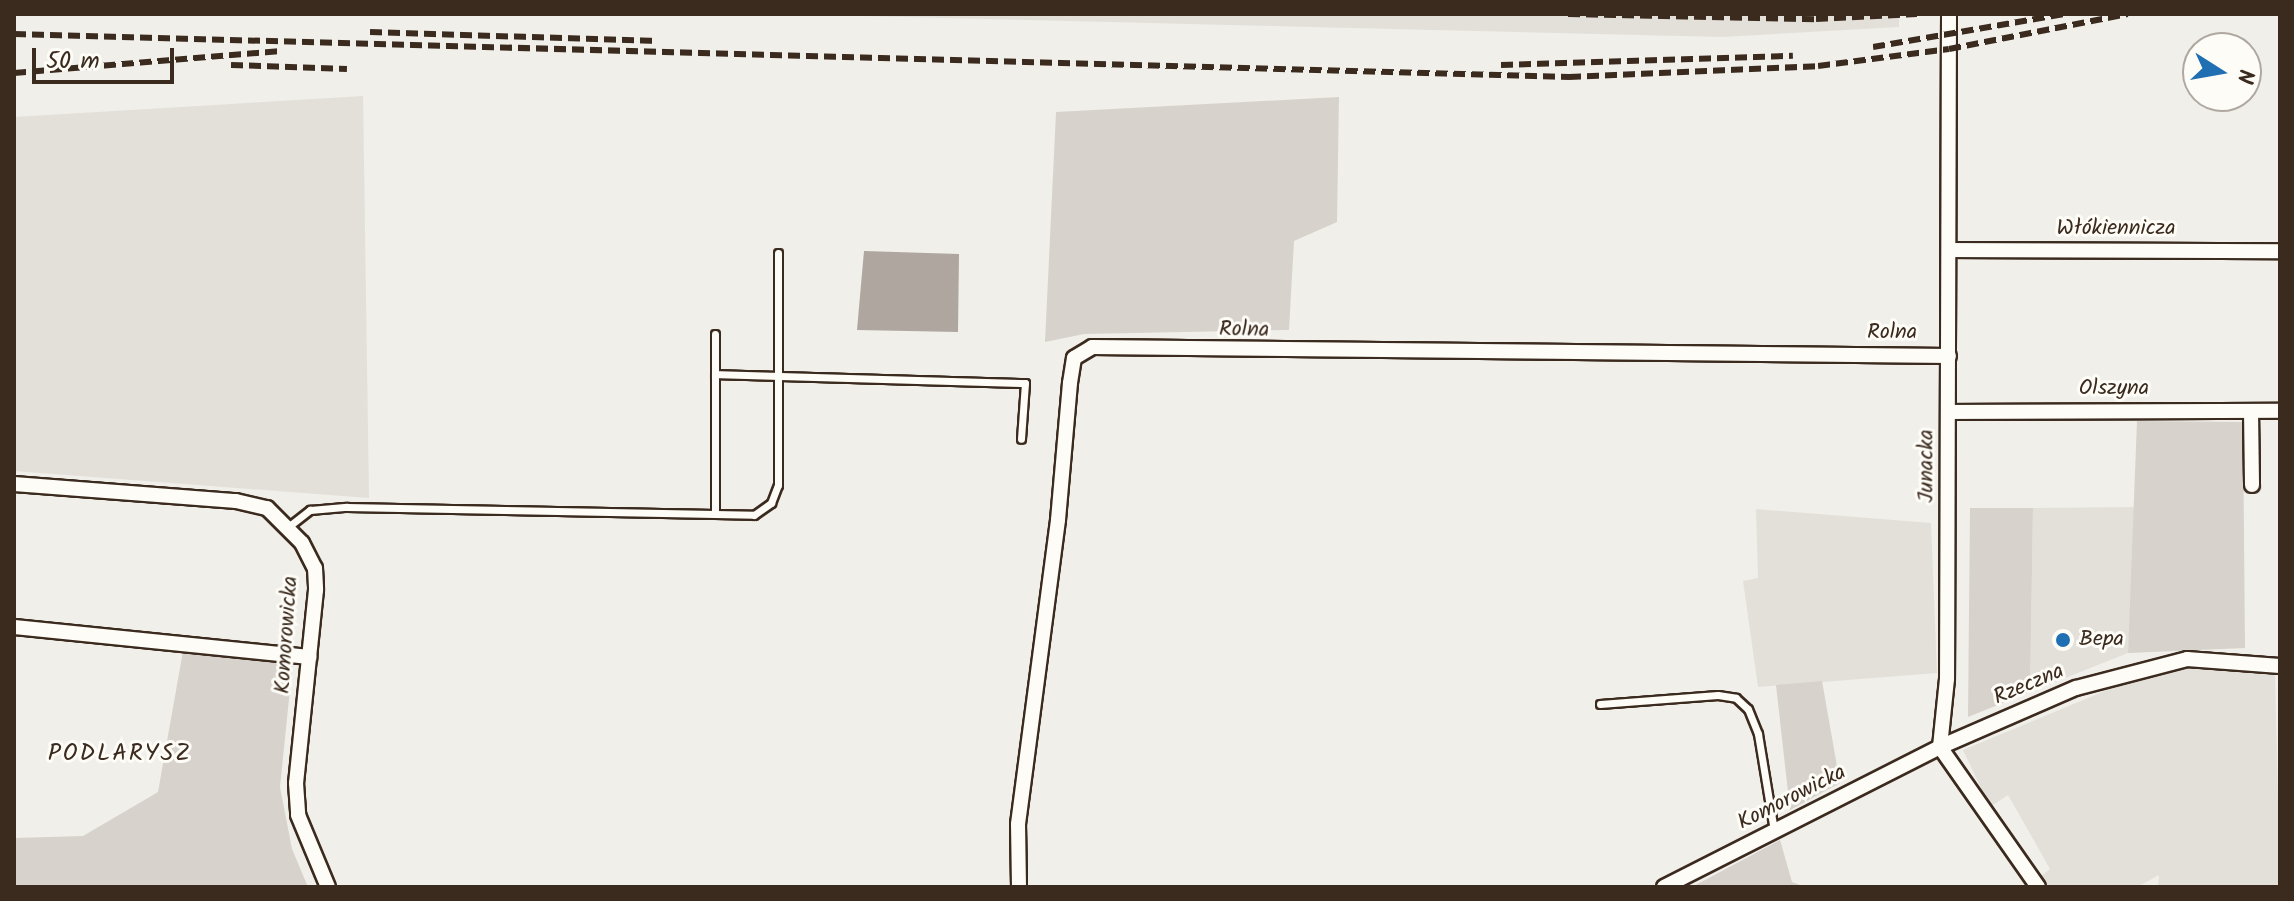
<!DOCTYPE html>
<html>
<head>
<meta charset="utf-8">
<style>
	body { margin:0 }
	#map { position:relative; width:2294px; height:901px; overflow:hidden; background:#f1efea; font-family:Kalam,sans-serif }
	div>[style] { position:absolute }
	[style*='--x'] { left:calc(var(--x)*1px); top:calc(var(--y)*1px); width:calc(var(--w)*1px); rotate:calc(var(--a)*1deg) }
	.built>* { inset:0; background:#e3e0da }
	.green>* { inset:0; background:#d7d2cc }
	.water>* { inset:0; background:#aea69f }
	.roads { filter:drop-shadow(2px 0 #3b2a1e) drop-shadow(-2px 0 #3b2a1e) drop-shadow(0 2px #3b2a1e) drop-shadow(0 -2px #3b2a1e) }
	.service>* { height:7px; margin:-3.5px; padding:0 3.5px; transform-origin:3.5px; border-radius:3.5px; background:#fdfcf7 }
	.minor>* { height:14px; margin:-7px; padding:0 7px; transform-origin:7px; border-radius:7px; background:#fdfcf7 }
	.rail>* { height:6px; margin-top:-3px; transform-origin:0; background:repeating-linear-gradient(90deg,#3b2a1e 0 12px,transparent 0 18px) }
	.dots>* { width:22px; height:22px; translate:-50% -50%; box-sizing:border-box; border:4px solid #fdfcf7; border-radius:50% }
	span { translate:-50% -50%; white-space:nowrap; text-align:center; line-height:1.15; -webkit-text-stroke:6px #fdfcf7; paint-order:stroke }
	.street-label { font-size:22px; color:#3b2a1e }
	.poi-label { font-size:22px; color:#3b2a1e }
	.left { translate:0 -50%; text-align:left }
	.neighbourhood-label { font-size:24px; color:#3b2a1e; letter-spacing:2px }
	.frame { position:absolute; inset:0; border:16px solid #3b2a1e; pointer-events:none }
	.north { position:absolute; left:2182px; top:32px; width:80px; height:80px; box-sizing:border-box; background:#fdfcf7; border:2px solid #afa8a0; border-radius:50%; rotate:101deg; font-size:22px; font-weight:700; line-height:32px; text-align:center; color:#3b2a1e }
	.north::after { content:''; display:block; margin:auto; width:28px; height:36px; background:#1f6fb2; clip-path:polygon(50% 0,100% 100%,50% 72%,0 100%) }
	.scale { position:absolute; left:32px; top:48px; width:142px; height:36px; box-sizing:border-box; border:4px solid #3b2a1e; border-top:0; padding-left:10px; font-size:24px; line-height:28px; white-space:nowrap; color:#3b2a1e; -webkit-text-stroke:6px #fdfcf7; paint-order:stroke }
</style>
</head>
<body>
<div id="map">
	<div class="built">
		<i style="clip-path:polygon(779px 14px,1899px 14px,1899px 27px,1722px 37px)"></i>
		<i style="clip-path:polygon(363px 96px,369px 498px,14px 471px,14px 117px)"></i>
		<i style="clip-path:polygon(2135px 507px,2128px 653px,2030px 692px,2033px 508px)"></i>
		<i style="clip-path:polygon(1756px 509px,1931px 523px,1937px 673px,1758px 687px,1743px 581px,1758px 578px)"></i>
		<i style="clip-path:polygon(2188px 668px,2275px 674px,2280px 887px,2158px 887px,2159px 875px,2137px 887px,2049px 887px,2041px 876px,2050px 869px,2008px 795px,1990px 807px,1963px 750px,2129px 681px)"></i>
	</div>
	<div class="green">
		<i style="clip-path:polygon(1339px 97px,1337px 222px,1294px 241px,1289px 330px,1084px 334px,1045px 342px,1056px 112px)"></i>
		<i style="clip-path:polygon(2137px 421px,2243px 422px,2245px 648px,2128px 653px)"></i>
		<i style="clip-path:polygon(1970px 508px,2033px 508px,2030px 692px,1968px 717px)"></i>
		<i style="clip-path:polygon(183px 651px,293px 660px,280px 787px,292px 849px,308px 887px,14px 887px,14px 838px,83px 836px,158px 792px)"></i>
		<i style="clip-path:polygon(1822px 681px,1840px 783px,1790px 810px,1776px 685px)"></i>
		<i style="clip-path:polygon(1780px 840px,1792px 882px,1805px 887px,1692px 887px)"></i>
	</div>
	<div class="water">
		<i style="clip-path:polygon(864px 251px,959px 254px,958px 332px,857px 330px)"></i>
	</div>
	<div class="roads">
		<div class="service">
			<i style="--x:715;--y:334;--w:179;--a:90"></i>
			<i style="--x:715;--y:374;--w:310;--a:1.7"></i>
			<i style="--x:1025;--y:383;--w:56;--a:94.1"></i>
			<i style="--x:288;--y:527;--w:28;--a:-38"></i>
			<i style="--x:310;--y:510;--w:37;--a:-5"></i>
			<i style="--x:347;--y:507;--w:407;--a:1.1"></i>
			<i style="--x:754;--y:515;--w:21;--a:-35"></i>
			<i style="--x:771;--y:503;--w:19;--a:-69"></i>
			<i style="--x:778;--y:485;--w:232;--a:-90"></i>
			<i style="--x:1600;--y:704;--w:118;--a:-4.4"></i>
			<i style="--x:1718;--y:695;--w:18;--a:9"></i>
			<i style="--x:1736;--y:698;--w:16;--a:43"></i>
			<i style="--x:1748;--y:709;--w:27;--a:68"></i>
			<i style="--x:1758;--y:734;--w:98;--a:80.6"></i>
		</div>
		<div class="minor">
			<i style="--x:1949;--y:14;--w:665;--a:90.17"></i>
			<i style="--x:1947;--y:679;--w:68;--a:95.9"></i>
			<i style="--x:1940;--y:747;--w:171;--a:55"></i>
			<i style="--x:1951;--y:250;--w:329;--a:0.2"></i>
			<i style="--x:2251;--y:411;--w:74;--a:89.2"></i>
			<i style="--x:1949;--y:412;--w:331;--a:-0.2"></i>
			<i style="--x:14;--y:484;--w:223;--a:4.4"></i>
			<i style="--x:236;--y:501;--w:32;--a:13"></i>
			<i style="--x:267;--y:508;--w:49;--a:45"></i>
			<i style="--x:302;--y:543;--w:28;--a:63"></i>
			<i style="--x:315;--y:568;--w:22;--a:87"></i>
			<i style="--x:316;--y:590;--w:194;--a:95.9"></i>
			<i style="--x:296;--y:783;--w:32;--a:86"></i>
			<i style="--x:298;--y:815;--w:78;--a:67.4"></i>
			<i style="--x:14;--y:627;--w:297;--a:5.8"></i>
			<i style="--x:1019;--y:887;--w:63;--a:-90.9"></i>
			<i style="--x:1018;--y:824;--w:307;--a:-82.5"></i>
			<i style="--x:1058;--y:520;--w:138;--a:-85"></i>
			<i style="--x:1070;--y:383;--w:25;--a:-81"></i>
			<i style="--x:1074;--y:358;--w:21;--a:-31"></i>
			<i style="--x:1092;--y:347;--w:857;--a:0.6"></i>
			<i style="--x:1664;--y:887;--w:309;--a:-26.9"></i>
			<i style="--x:1940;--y:747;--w:148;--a:-23.5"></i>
			<i style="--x:2076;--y:688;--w:115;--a:-14.6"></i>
			<i style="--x:2187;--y:659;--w:93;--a:4.3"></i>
		</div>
	</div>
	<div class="rail">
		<i style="--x:1568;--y:14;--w:248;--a:1.2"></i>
		<i style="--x:1816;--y:19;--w:101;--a:-2.8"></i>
		<i style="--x:370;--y:32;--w:288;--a:1.8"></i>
		<i style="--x:14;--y:34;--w:1556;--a:1.58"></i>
		<i style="--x:1569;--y:77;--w:249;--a:-2.5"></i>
		<i style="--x:1818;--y:66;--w:132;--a:-7.4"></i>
		<i style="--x:1949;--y:49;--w:182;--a:-11.1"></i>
		<i style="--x:1873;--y:47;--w:194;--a:-9.8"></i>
		<i style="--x:231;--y:65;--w:116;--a:2"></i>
		<i style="--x:1501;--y:65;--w:292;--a:-1.8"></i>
		<i style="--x:14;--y:73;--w:268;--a:-4.7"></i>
	</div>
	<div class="dots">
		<i style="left:2063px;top:640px;background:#1f6fb2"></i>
	</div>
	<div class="street-label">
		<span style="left:2116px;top:229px">Włókiennicza</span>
		<span style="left:1244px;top:330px;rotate:1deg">Rolna</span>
		<span style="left:1892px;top:333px">Rolna</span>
		<span style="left:2114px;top:389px">Olszyna</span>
		<span style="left:1927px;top:466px;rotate:-90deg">Junacka</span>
		<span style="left:287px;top:635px;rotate:-86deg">Komorowicka</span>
		<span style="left:2029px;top:685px;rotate:-23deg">Rzeczna</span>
		<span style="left:1792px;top:798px;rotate:-27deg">Komorowicka</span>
	</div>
	<div class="poi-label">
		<span class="left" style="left:2079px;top:640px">Bepa</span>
	</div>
	<div class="neighbourhood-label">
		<span style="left:120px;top:754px">PODLARYSZ</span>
	</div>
	<div class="frame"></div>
	<div class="north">N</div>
	<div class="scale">50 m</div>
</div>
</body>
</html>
